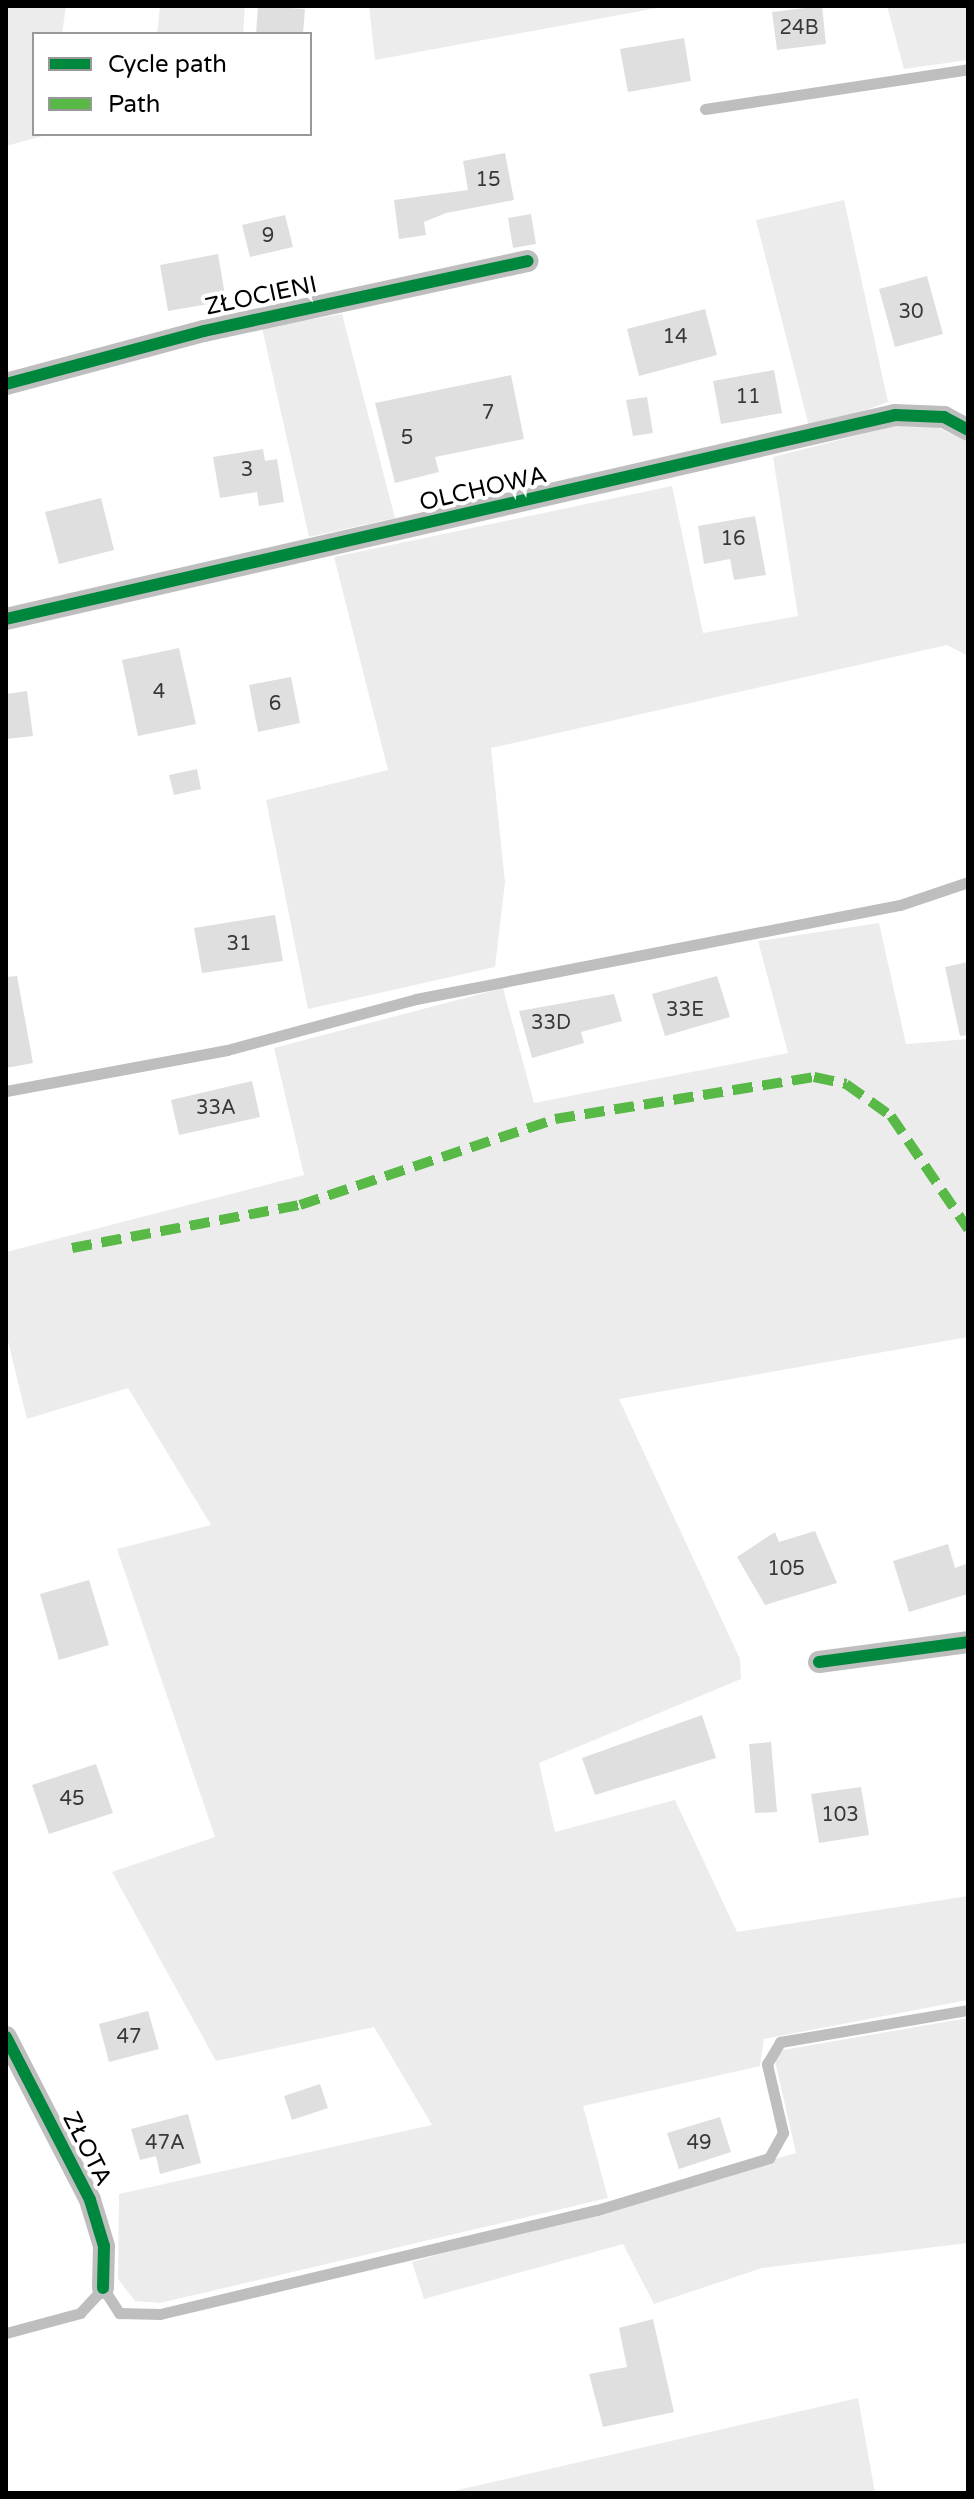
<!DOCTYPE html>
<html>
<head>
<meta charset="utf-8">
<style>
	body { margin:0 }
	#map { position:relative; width:974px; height:2499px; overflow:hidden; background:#fff; font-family:"Varela Round",sans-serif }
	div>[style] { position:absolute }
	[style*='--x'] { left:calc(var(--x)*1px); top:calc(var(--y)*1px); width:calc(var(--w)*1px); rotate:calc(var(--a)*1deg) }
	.green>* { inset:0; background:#ececec }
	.building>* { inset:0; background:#dfdfdf }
	.lane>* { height:11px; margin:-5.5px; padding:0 5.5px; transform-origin:5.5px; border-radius:5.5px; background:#bebebe }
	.street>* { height:22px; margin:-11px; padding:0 11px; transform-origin:11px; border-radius:11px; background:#bebebe }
	.quiet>* { height:10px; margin-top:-5px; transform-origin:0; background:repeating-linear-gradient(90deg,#58b947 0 20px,transparent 0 30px) }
	.cycleway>* { height:12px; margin:-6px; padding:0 6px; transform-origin:6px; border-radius:6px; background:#00873e }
	span { translate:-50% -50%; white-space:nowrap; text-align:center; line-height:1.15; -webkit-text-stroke:8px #fff; paint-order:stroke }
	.number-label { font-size:20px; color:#383838 }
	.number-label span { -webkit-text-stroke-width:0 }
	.street-label { font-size:24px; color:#000 }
	.frame { position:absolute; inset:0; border:8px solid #000; pointer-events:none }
	.legend { position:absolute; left:32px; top:32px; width:280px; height:104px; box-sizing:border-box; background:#fff; border:2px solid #999; margin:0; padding:10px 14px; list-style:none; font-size:24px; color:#000 }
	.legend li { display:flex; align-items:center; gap:16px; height:40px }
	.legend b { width:40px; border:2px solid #999 }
</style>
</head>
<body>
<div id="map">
	<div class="green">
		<i style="clip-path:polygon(6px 6px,66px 6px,62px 34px,34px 34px,34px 134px,50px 134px,6px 146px)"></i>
		<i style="clip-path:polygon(160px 6px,245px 6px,243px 34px,157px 34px)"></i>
		<i style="clip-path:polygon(369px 6px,668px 6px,375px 60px)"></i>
		<i style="clip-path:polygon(887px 6px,968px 6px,968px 60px,904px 69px)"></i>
		<i style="clip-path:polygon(844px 200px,888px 402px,810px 430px,756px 220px)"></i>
		<i style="clip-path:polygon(342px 314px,395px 518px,309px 537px,262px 328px)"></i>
		<i style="clip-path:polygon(894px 426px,937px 427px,968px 442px,968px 656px,947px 645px,491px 748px,505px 882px,495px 967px,308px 1009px,266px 800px,388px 770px,334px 557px,672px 486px,703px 633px,798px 616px,773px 457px)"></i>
		<i style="clip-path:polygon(879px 923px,906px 1044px,968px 1039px,968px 1337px,619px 1399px,740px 1659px,741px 1679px,539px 1763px,555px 1832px,675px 1800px,737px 1932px,968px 1896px,968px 2000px,764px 2039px,760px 2066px,583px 2106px,608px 2198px,160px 2303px,135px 2301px,118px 2279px,119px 2194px,432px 2125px,374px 2027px,216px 2061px,112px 1872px,215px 1837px,117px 1549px,211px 1525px,128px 1388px,27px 1419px,6px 1333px,6px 1252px,304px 1175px,274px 1048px,503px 988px,534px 1103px,788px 1053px,758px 941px)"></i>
		<i style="clip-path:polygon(968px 2018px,968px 2243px,762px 2268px,654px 2304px,623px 2244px,424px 2299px,412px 2262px,796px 2153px,775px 2061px,783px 2050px)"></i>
		<i style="clip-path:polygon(858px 2398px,875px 2493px,445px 2493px)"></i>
	</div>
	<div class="building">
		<i style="clip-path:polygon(258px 6px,305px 9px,303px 34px,256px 34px)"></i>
		<i style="clip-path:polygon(822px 6px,826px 44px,777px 50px,772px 12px)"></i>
		<i style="clip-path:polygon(684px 38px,691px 81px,628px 92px,620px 49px)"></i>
		<i style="clip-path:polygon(505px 153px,514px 200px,446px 213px,424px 222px,426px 235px,399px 239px,394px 200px,468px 190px,463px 161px)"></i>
		<i style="clip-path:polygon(531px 214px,536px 244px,513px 248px,508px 218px)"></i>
		<i style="clip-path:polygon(285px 215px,293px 247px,250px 257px,242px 225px)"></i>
		<i style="clip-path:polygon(218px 254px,226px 301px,168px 311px,160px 265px)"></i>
		<i style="clip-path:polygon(927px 276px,943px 334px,895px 347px,879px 289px)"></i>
		<i style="clip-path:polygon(705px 309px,717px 355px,639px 376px,627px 329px)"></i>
		<i style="clip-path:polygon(774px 370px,782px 413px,721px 424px,713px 381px)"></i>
		<i style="clip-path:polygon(511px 375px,524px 439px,435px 457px,439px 472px,395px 483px,375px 403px)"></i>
		<i style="clip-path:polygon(647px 397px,653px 433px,633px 436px,626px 400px)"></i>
		<i style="clip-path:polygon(263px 449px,265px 461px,277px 459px,284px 502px,259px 506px,257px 492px,220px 498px,213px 457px)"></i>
		<i style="clip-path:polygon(101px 498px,114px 550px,59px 564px,45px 512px)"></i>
		<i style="clip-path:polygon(755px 516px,766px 575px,734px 580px,730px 559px,704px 564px,698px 526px)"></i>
		<i style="clip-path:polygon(179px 648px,196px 724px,138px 736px,122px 660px)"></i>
		<i style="clip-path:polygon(291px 677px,300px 723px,258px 732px,249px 685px)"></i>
		<i style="clip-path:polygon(27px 691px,33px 736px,6px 739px,6px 694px)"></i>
		<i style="clip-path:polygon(197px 769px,201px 789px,174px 795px,169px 775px)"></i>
		<i style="clip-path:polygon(275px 915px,283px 961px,202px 973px,194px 928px)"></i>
		<i style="clip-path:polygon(968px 962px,968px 1035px,960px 1036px,945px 967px)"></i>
		<i style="clip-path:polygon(17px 976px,33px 1063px,6px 1068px,6px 977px)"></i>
		<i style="clip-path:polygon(717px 976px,730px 1017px,665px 1036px,652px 994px)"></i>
		<i style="clip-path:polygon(614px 994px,622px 1021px,581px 1032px,584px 1043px,532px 1058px,519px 1011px)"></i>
		<i style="clip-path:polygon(252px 1081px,260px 1117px,179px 1135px,171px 1100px)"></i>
		<i style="clip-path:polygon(815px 1531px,837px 1583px,765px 1605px,737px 1557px,775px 1532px,779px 1542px)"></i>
		<i style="clip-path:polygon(948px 1544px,955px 1568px,968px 1563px,968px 1594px,909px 1612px,893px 1561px)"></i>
		<i style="clip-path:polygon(89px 1580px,109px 1645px,59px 1660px,40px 1594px)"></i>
		<i style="clip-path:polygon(702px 1715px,716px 1758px,595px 1795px,582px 1758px)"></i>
		<i style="clip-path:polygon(771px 1742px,777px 1812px,755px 1813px,749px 1744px)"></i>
		<i style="clip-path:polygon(96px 1764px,113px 1813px,49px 1834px,32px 1785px)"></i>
		<i style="clip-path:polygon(861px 1787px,869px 1835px,819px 1843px,811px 1794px)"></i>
		<i style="clip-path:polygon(148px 2011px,159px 2049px,109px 2062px,99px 2024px)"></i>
		<i style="clip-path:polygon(320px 2084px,328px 2108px,292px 2120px,284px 2096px)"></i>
		<i style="clip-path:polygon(188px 2114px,201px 2163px,160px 2174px,156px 2156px,140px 2160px,131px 2129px)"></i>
		<i style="clip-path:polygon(720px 2117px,731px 2152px,679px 2169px,667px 2133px)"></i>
		<i style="clip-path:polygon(653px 2319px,674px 2412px,603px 2427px,589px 2374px,627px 2367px,619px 2328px)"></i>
	</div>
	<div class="lane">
		<i style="--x:705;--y:109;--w:266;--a:-8.6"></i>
		<i style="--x:6;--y:1091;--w:225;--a:-10.5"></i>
		<i style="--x:227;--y:1050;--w:196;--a:-15.1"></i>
		<i style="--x:416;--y:999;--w:493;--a:-11"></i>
		<i style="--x:900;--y:905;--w:72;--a:-18.7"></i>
		<i style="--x:6;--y:2333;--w:77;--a:-15.1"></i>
		<i style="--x:80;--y:2313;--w:34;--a:-47"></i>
		<i style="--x:103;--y:2288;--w:30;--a:57"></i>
		<i style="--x:119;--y:2313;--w:41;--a:1.4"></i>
		<i style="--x:160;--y:2314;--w:449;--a:-13.4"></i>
		<i style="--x:597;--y:2210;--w:180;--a:-16.8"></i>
		<i style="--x:769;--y:2158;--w:29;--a:-61"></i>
		<i style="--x:783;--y:2133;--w:71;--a:-103.1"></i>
		<i style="--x:767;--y:2064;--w:26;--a:-59"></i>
		<i style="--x:780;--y:2042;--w:191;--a:-9.7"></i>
	</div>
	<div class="street">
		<i style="--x:6;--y:384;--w:205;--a:-15"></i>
		<i style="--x:204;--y:331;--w:331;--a:-12.2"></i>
		<i style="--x:6;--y:619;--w:912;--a:-12.92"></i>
		<i style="--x:895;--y:415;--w:49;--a:2.3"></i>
		<i style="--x:944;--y:417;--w:27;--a:28"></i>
		<i style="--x:819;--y:1662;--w:150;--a:-7.6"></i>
		<i style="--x:6;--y:2037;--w:183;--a:62.7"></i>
		<i style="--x:90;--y:2200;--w:48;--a:73.1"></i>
		<i style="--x:104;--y:2246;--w:42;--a:91.4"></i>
	</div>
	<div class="quiet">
		<i style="--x:72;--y:1248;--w:232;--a:-10.7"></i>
		<i style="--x:300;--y:1205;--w:269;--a:-18.6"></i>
		<i style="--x:555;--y:1119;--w:262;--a:-9.2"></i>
		<i style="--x:814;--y:1077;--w:33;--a:12"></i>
		<i style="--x:846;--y:1084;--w:55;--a:35.4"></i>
		<i style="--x:891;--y:1116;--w:137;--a:55.7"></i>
	</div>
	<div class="cycleway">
		<i style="--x:6;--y:384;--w:205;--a:-15"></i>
		<i style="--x:204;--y:331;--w:331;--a:-12.2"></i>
		<i style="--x:6;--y:619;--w:912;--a:-12.92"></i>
		<i style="--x:895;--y:415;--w:49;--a:2.3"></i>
		<i style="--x:944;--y:417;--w:27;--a:28"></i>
		<i style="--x:819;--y:1662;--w:150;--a:-7.6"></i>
		<i style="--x:6;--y:2037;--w:183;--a:62.7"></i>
		<i style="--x:90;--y:2200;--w:48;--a:73.1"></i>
		<i style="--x:104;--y:2246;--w:42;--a:91.4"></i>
	</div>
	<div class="number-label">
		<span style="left:799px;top:28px">24B</span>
		<span style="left:488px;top:180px">15</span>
		<span style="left:268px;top:236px">9</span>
		<span style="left:911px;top:312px">30</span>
		<span style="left:675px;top:337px">14</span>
		<span style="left:748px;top:397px">11</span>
		<span style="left:488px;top:413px">7</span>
		<span style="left:407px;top:438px">5</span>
		<span style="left:247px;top:470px">3</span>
		<span style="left:733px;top:539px">16</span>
		<span style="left:159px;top:692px">4</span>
		<span style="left:275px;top:704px">6</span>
		<span style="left:239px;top:944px">31</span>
		<span style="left:685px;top:1010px">33E</span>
		<span style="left:551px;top:1023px">33D</span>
		<span style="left:216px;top:1108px">33A</span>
		<span style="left:786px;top:1569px">105</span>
		<span style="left:72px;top:1799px">45</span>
		<span style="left:840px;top:1815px">103</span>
		<span style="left:129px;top:2037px">47</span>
		<span style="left:165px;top:2143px">47A</span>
		<span style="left:699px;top:2143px">49</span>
	</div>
	<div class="street-label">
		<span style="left:261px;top:296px;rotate:-12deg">ZŁOCIENI</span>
		<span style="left:483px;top:489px;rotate:-13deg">OLCHOWA</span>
		<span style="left:87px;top:2149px;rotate:63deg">ZŁOTA</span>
	</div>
	<div class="frame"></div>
	<ul class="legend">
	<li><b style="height:10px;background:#00873e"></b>Cycle path</li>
	<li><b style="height:10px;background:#58b947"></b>Path</li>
	</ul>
</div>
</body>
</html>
